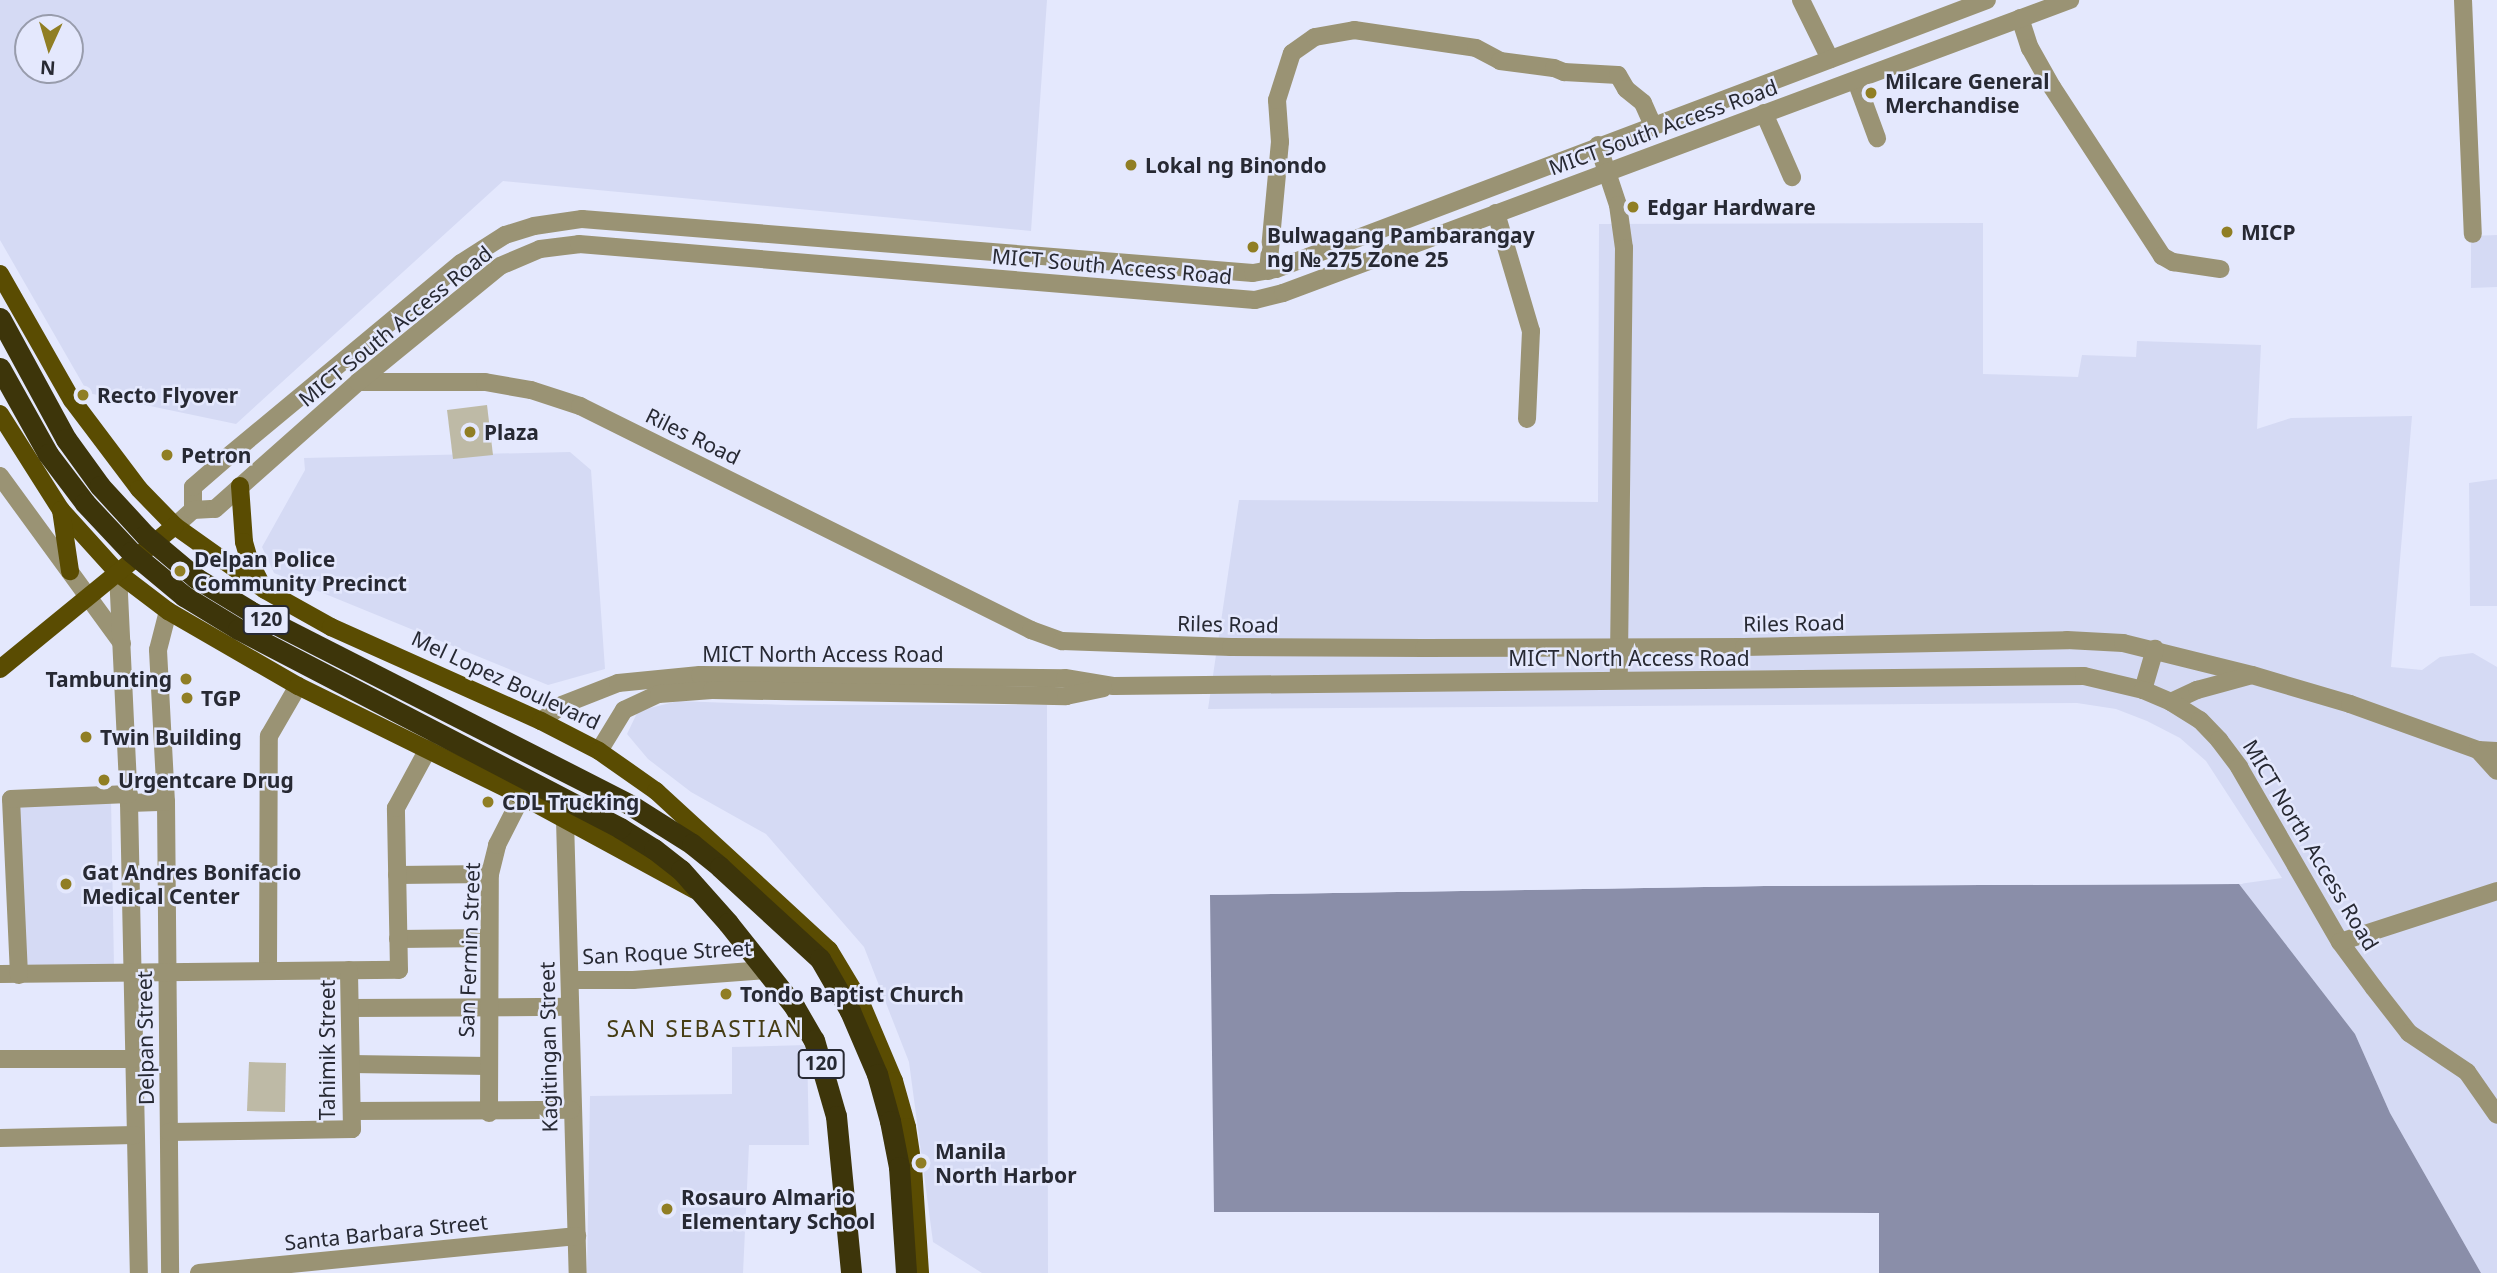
<!DOCTYPE html>
<html>
<head>
<meta charset="utf-8">
<style>
	body { margin:0 }
	#map { position:relative; width:2497px; height:1273px; overflow:hidden; background:#e4e8fd; font-family:"Noto Sans",sans-serif }
	div>[style] { position:absolute }
	[style*='--x'] { left:calc(var(--x)*1px); top:calc(var(--y)*1px); width:calc(var(--w)*1px); rotate:calc(var(--a)*1deg) }
	.built>* { inset:0; background:#d5daf4 }
	.green>* { inset:0; background:#bebaa6 }
	.water>* { inset:0; background:#8a8ea9 }
	.pier>* { inset:0; background:#e4e8fd }
	.minor>* { height:18px; margin:-9px; padding:0 9px; transform-origin:9px; border-radius:9px; background:#9a9374 }
	.major>* { height:18px; margin:-9px; padding:0 9px; transform-origin:9px; border-radius:9px; background:#5a4c02 }
	.highway>* { height:21px; margin:-10.5px; padding:0 10.5px; transform-origin:10.5px; border-radius:10.5px; background:#3d350a }
	.highway-bridge>* { height:21px; margin:-10.5px; padding:0 10.5px; transform-origin:10.5px; border-radius:10.5px; background:#3d350a }
	.dots>* { width:19px; height:19px; translate:-50% -50%; box-sizing:border-box; border:4px solid #e4e8fd; border-radius:50% }
	span { translate:-50% -50%; white-space:nowrap; text-align:center; line-height:1.15; -webkit-text-stroke:5px #e4e8fd; paint-order:stroke }
	.shield-label span { padding:2px 5px; background:#e4e8fd; border:2px solid; border-radius:5px; -webkit-text-stroke-width:0 }
	.shield-label { font-size:19px; color:#272933; font-weight:700 }
	.poi-label { font-size:21px; color:#272933; font-weight:700 }
	.left { translate:0 -50%; text-align:left }
	.right { translate:-100% -50%; text-align:right }
	.street-label { font-size:21px; color:#272933 }
	.neighbourhood-label { font-size:23px; color:#463d14; letter-spacing:2px }
	.north { position:absolute; left:14px; top:14px; width:70px; height:70px; box-sizing:border-box; background:#e4e8fd; border:2px solid #989cac; border-radius:50%; rotate:184deg; font-size:19px; font-weight:700; line-height:28px; text-align:center; color:#272933 }
	.north::after { content:''; display:block; margin:auto; width:24px; height:32px; background:#907e24; clip-path:polygon(50% 0,100% 100%,50% 72%,0 100%) }
</style>
</head>
<body>
<div id="map">
	<div class="built">
		<i style="clip-path:polygon(evenodd,0 0,1047px 0,1031px 231px,503px 181px,236px 424px,88px 393px,0 240px,0 0,28px 28px,70px 28px,70px 70px,28px 70px,28px 28px)"></i>
		<i style="clip-path:polygon(1983px 223px,1983px 374px,2078px 377px,2082px 355px,2136px 357px,2137px 341px,2261px 345px,2257px 429px,2291px 418px,2412px 416px,2391px 667px,2422px 670px,2440px 657px,2473px 653px,2497px 667px,2497px 1273px,2481px 1273px,2390px 1113px,2355px 1034px,2239px 884px,2282px 878px,2206px 761px,2180px 738px,2147px 721px,2116px 709px,2077px 703px,1208px 709px,1239px 500px,1598px 502px,1599px 224px)"></i>
		<i style="clip-path:polygon(2497px 235px,2497px 287px,2471px 288px,2471px 236px)"></i>
		<i style="clip-path:polygon(570px 452px,591px 470px,605px 669px,548px 685px,274px 573px,262px 547px,305px 470px,304px 458px)"></i>
		<i style="clip-path:polygon(2497px 479px,2497px 606px,2470px 606px,2469px 483px)"></i>
		<i style="clip-path:polygon(678px 701px,786px 705px,1047px 705px,1048px 1273px,982px 1273px,933px 1242px,909px 1062px,864px 947px,766px 834px,691px 792px,648px 759px,627px 734px,638px 711px)"></i>
		<i style="clip-path:polygon(111px 798px,114px 967px,22px 969px,14px 802px)"></i>
		<i style="clip-path:polygon(807px 1045px,809px 1145px,749px 1145px,743px 1273px,587px 1273px,590px 1096px,732px 1094px,732px 1047px)"></i>
	</div>
	<div class="green">
		<i style="clip-path:polygon(487px 405px,493px 455px,453px 459px,447px 410px)"></i>
		<i style="clip-path:polygon(249px 1062px,286px 1063px,285px 1112px,247px 1111px)"></i>
	</div>
	<div class="water">
		<i style="clip-path:polygon(2239px 884px,2355px 1034px,2390px 1113px,2481px 1273px,1879px 1273px,1878px 1213px,1214px 1212px,1210px 895px,1765px 886px)"></i>
	</div>
	<div class="pier">
		<i style="clip-path:polygon(2239px 880px,2243px 884px,1765px 886px,1210px 895px,1209px 892px,1765px 882px)"></i>
		<i style="clip-path:polygon(1214px 1212px,1879px 1213px,1879px 1273px,1876px 1273px,1875px 1217px,1214px 1216px)"></i>
	</div>
	<div class="minor">
		<i style="--x:1801;--y:0;--w:66;--a:63.8"></i>
		<i style="--x:2463;--y:0;--w:234;--a:87.6"></i>
		<i style="--x:2020;--y:18;--w:32;--a:72"></i>
		<i style="--x:2030;--y:48;--w:45;--a:60.6"></i>
		<i style="--x:2052;--y:87;--w:202;--a:56.9"></i>
		<i style="--x:2162;--y:256;--w:13;--a:29"></i>
		<i style="--x:2173;--y:262;--w:48;--a:8.5"></i>
		<i style="--x:1856;--y:81;--w:61;--a:69.8"></i>
		<i style="--x:1764;--y:113;--w:70;--a:66.4"></i>
		<i style="--x:1598;--y:145;--w:63;--a:71.6"></i>
		<i style="--x:1618;--y:205;--w:43;--a:82.1"></i>
		<i style="--x:1624;--y:248;--w:432;--a:90.7"></i>
		<i style="--x:1496;--y:213;--w:123;--a:73.5"></i>
		<i style="--x:1531;--y:331;--w:88;--a:92.6"></i>
		<i style="--x:1268;--y:271;--w:130;--a:-84.7"></i>
		<i style="--x:1280;--y:142;--w:42;--a:-94.1"></i>
		<i style="--x:1277;--y:100;--w:49;--a:-72.3"></i>
		<i style="--x:1292;--y:53;--w:28;--a:-35"></i>
		<i style="--x:1315;--y:37;--w:40;--a:-10"></i>
		<i style="--x:1354;--y:30;--w:123;--a:8.4"></i>
		<i style="--x:1476;--y:48;--w:27;--a:28"></i>
		<i style="--x:1500;--y:61;--w:54;--a:7.4"></i>
		<i style="--x:1554;--y:68;--w:11;--a:22"></i>
		<i style="--x:1564;--y:72;--w:54;--a:3.2"></i>
		<i style="--x:1618;--y:75;--w:16;--a:60"></i>
		<i style="--x:1626;--y:89;--w:22;--a:39"></i>
		<i style="--x:1643;--y:103;--w:24;--a:66"></i>
		<i style="--x:358;--y:382;--w:127;--a:0"></i>
		<i style="--x:485;--y:382;--w:47;--a:9.9"></i>
		<i style="--x:531;--y:390;--w:52;--a:18.1"></i>
		<i style="--x:580;--y:406;--w:504;--a:26.41"></i>
		<i style="--x:1031;--y:630;--w:33;--a:20"></i>
		<i style="--x:1062;--y:641;--w:169;--a:2"></i>
		<i style="--x:1231;--y:647;--w:193;--a:0.3"></i>
		<i style="--x:1424;--y:648;--w:320;--a:-0.2"></i>
		<i style="--x:1744;--y:647;--w:323;--a:-1.2"></i>
		<i style="--x:2067;--y:640;--w:56;--a:3.1"></i>
		<i style="--x:2123;--y:643;--w:133;--a:13.9"></i>
		<i style="--x:2252;--y:675;--w:102;--a:16.5"></i>
		<i style="--x:2350;--y:704;--w:136;--a:19.8"></i>
		<i style="--x:2478;--y:750;--w:19;--a:3"></i>
		<i style="--x:0;--y:476;--w:207;--a:53.9"></i>
		<i style="--x:193;--y:510;--w:23;--a:-90"></i>
		<i style="--x:193;--y:487;--w:50;--a:-41"></i>
		<i style="--x:231;--y:454;--w:299;--a:-39.7"></i>
		<i style="--x:461;--y:263;--w:52;--a:-32.5"></i>
		<i style="--x:505;--y:235;--w:30;--a:-17"></i>
		<i style="--x:534;--y:226;--w:49;--a:-8.3"></i>
		<i style="--x:582;--y:219;--w:673;--a:4.6"></i>
		<i style="--x:1253;--y:273;--w:23;--a:-10"></i>
		<i style="--x:1276;--y:269;--w:760;--a:-20.72"></i>
		<i style="--x:175;--y:526;--w:24;--a:-42"></i>
		<i style="--x:193;--y:510;--w:22;--a:-3"></i>
		<i style="--x:215;--y:509;--w:191;--a:-41.6"></i>
		<i style="--x:358;--y:382;--w:183;--a:-39.2"></i>
		<i style="--x:500;--y:266;--w:43;--a:-23"></i>
		<i style="--x:540;--y:249;--w:39;--a:-7"></i>
		<i style="--x:579;--y:244;--w:678;--a:4.74"></i>
		<i style="--x:1255;--y:300;--w:29;--a:-14"></i>
		<i style="--x:1283;--y:293;--w:840;--a:-20.42"></i>
		<i style="--x:118;--y:573;--w:230;--a:87.3"></i>
		<i style="--x:129;--y:803;--w:470;--a:88.8"></i>
		<i style="--x:168;--y:611;--w:40;--a:104.4"></i>
		<i style="--x:158;--y:650;--w:152;--a:87"></i>
		<i style="--x:166;--y:802;--w:471;--a:89.5"></i>
		<i style="--x:2143;--y:690;--w:43;--a:-73.7"></i>
		<i style="--x:2171;--y:702;--w:29;--a:-25"></i>
		<i style="--x:2197;--y:690;--w:54;--a:-15.1"></i>
		<i style="--x:541;--y:721;--w:26;--a:-37"></i>
		<i style="--x:562;--y:705;--w:60;--a:-21.4"></i>
		<i style="--x:618;--y:683;--w:82;--a:-5.6"></i>
		<i style="--x:700;--y:675;--w:365;--a:0.5"></i>
		<i style="--x:1065;--y:678;--w:50;--a:9.3"></i>
		<i style="--x:1114;--y:686;--w:970;--a:-0.59"></i>
		<i style="--x:2084;--y:676;--w:61;--a:13.3"></i>
		<i style="--x:2143;--y:690;--w:30;--a:23"></i>
		<i style="--x:2171;--y:702;--w:34;--a:32"></i>
		<i style="--x:2200;--y:720;--w:28;--a:46"></i>
		<i style="--x:2219;--y:740;--w:34;--a:53"></i>
		<i style="--x:2239;--y:767;--w:202;--a:60"></i>
		<i style="--x:2340;--y:942;--w:57;--a:53.5"></i>
		<i style="--x:2374;--y:988;--w:57;--a:52.1"></i>
		<i style="--x:2409;--y:1033;--w:70;--a:33.9"></i>
		<i style="--x:2467;--y:1072;--w:52;--a:55.1"></i>
		<i style="--x:2478;--y:750;--w:28;--a:48"></i>
		<i style="--x:599;--y:751;--w:48;--a:-58.6"></i>
		<i style="--x:624;--y:710;--w:38;--a:-25"></i>
		<i style="--x:659;--y:694;--w:53;--a:-4.3"></i>
		<i style="--x:712;--y:690;--w:354;--a:1"></i>
		<i style="--x:1066;--y:696;--w:38;--a:-12"></i>
		<i style="--x:129;--y:803;--w:37;--a:-2"></i>
		<i style="--x:565;--y:820;--w:453;--a:88.4"></i>
		<i style="--x:397;--y:875;--w:93;--a:-0.6"></i>
		<i style="--x:398;--y:939;--w:90;--a:-0.6"></i>
		<i style="--x:2340;--y:942;--w:165;--a:-18"></i>
		<i style="--x:268;--y:970;--w:234;--a:-89.8"></i>
		<i style="--x:269;--y:736;--w:58;--a:-59.9"></i>
		<i style="--x:0;--y:974;--w:399;--a:-0.6"></i>
		<i style="--x:399;--y:970;--w:162;--a:-91.1"></i>
		<i style="--x:396;--y:808;--w:67;--a:-61.5"></i>
		<i style="--x:19;--y:975;--w:176;--a:-92.6"></i>
		<i style="--x:11;--y:799;--w:118;--a:-2.4"></i>
		<i style="--x:571;--y:980;--w:62;--a:0"></i>
		<i style="--x:633;--y:980;--w:133;--a:-4.3"></i>
		<i style="--x:350;--y:1008;--w:220;--a:-0.3"></i>
		<i style="--x:0;--y:1059;--w:133;--a:0"></i>
		<i style="--x:351;--y:1064;--w:138;--a:0.8"></i>
		<i style="--x:352;--y:1111;--w:219;--a:-0.3"></i>
		<i style="--x:489;--y:1113;--w:239;--a:-89.8"></i>
		<i style="--x:490;--y:874;--w:30;--a:-76"></i>
		<i style="--x:497;--y:845;--w:55;--a:-63"></i>
		<i style="--x:169;--y:1132;--w:183;--a:-0.9"></i>
		<i style="--x:352;--y:1129;--w:159;--a:-91.1"></i>
		<i style="--x:0;--y:1138;--w:135;--a:-1.3"></i>
		<i style="--x:199;--y:1273;--w:380;--a:-5.6"></i>
	</div>
	<div class="major">
		<i style="--x:0;--y:274;--w:145;--a:60.3"></i>
		<i style="--x:72;--y:400;--w:111;--a:53"></i>
		<i style="--x:139;--y:489;--w:52;--a:45.8"></i>
		<i style="--x:175;--y:526;--w:110;--a:35.4"></i>
		<i style="--x:265;--y:590;--w:76;--a:29.3"></i>
		<i style="--x:331;--y:627;--w:230;--a:24.1"></i>
		<i style="--x:541;--y:721;--w:65;--a:27.3"></i>
		<i style="--x:599;--y:751;--w:70;--a:35.1"></i>
		<i style="--x:656;--y:791;--w:235;--a:42.6"></i>
		<i style="--x:829;--y:950;--w:62;--a:58.9"></i>
		<i style="--x:861;--y:1003;--w:85;--a:67.1"></i>
		<i style="--x:894;--y:1081;--w:48;--a:74.2"></i>
		<i style="--x:907;--y:1127;--w:40;--a:81.5"></i>
		<i style="--x:913;--y:1167;--w:106;--a:86.2"></i>
		<i style="--x:0;--y:414;--w:114;--a:57.6"></i>
		<i style="--x:61;--y:510;--w:85;--a:47.9"></i>
		<i style="--x:118;--y:573;--w:63;--a:37.2"></i>
		<i style="--x:168;--y:611;--w:150;--a:30"></i>
		<i style="--x:298;--y:686;--w:250;--a:26.2"></i>
		<i style="--x:522;--y:796;--w:197;--a:28.5"></i>
		<i style="--x:240;--y:486;--w:56;--a:85.9"></i>
		<i style="--x:244;--y:542;--w:19;--a:74"></i>
		<i style="--x:249;--y:560;--w:30;--a:63"></i>
		<i style="--x:61;--y:510;--w:62;--a:81.6"></i>
		<i style="--x:0;--y:669;--w:226;--a:-39.3"></i>
	</div>
	<div class="highway">
		<i style="--x:632;--y:806;--w:71;--a:32.3"></i>
		<i style="--x:692;--y:844;--w:36;--a:39"></i>
		<i style="--x:720;--y:867;--w:136;--a:42.6"></i>
		<i style="--x:820;--y:959;--w:60;--a:60"></i>
		<i style="--x:850;--y:1011;--w:69;--a:66.8"></i>
		<i style="--x:877;--y:1074;--w:49;--a:74.5"></i>
		<i style="--x:890;--y:1121;--w:47;--a:78.9"></i>
		<i style="--x:899;--y:1167;--w:106;--a:86.2"></i>
		<i style="--x:620;--y:828;--w:40;--a:32"></i>
		<i style="--x:654;--y:849;--w:34;--a:38"></i>
		<i style="--x:681;--y:870;--w:71;--a:48.4"></i>
		<i style="--x:728;--y:923;--w:106;--a:51.5"></i>
		<i style="--x:794;--y:1006;--w:39;--a:60"></i>
		<i style="--x:814;--y:1040;--w:79;--a:73.9"></i>
		<i style="--x:836;--y:1116;--w:158;--a:84.5"></i>
	</div>
	<div class="highway-bridge">
		<i style="--x:0;--y:318;--w:138;--a:61.4"></i>
		<i style="--x:66;--y:439;--w:58;--a:54.1"></i>
		<i style="--x:100;--y:486;--w:67;--a:47.4"></i>
		<i style="--x:145;--y:535;--w:67;--a:40.1"></i>
		<i style="--x:196;--y:578;--w:63;--a:31.4"></i>
		<i style="--x:250;--y:611;--w:429;--a:27"></i>
		<i style="--x:0;--y:368;--w:98;--a:60.8"></i>
		<i style="--x:48;--y:454;--w:61;--a:52.9"></i>
		<i style="--x:85;--y:503;--w:67;--a:46.8"></i>
		<i style="--x:131;--y:552;--w:69;--a:39.7"></i>
		<i style="--x:184;--y:596;--w:63;--a:31.4"></i>
		<i style="--x:238;--y:629;--w:431;--a:27.5"></i>
	</div>
	<div class="dots">
		<i style="left:1871px;top:93px;background:#907e24"></i>
		<i style="left:1131px;top:165px;background:#907e24"></i>
		<i style="left:1633px;top:207px;background:#907e24"></i>
		<i style="left:2227px;top:232px;background:#907e24"></i>
		<i style="left:1253px;top:247px;background:#907e24"></i>
		<i style="left:83px;top:395px;background:#907e24"></i>
		<i style="left:470px;top:432px;background:#907e24"></i>
		<i style="left:167px;top:455px;background:#907e24"></i>
		<i style="left:180px;top:571px;background:#907e24"></i>
		<i style="left:186px;top:679px;background:#907e24"></i>
		<i style="left:187px;top:698px;background:#907e24"></i>
		<i style="left:86px;top:737px;background:#907e24"></i>
		<i style="left:104px;top:780px;background:#907e24"></i>
		<i style="left:488px;top:802px;background:#907e24"></i>
		<i style="left:66px;top:884px;background:#907e24"></i>
		<i style="left:726px;top:994px;background:#907e24"></i>
		<i style="left:921px;top:1163px;background:#907e24"></i>
		<i style="left:667px;top:1209px;background:#907e24"></i>
	</div>
	<div class="shield-label">
		<span style="left:266px;top:620px">120</span>
		<span style="left:821px;top:1064px">120</span>
	</div>
	<div class="poi-label">
		<span class="left" style="left:1885px;top:93px">Milcare General<br>Merchandise</span>
		<span class="left" style="left:1145px;top:165px">Lokal ng Binondo</span>
		<span class="left" style="left:1647px;top:207px">Edgar Hardware</span>
		<span class="left" style="left:2241px;top:232px">MICP</span>
		<span class="left" style="left:1267px;top:247px">Bulwagang Pambarangay<br>ng № 275 Zone 25</span>
		<span class="left" style="left:97px;top:395px">Recto Flyover</span>
		<span class="left" style="left:484px;top:432px">Plaza</span>
		<span class="left" style="left:181px;top:455px">Petron</span>
		<span class="left" style="left:194px;top:571px">Delpan Police<br>Community Precinct</span>
		<span class="right" style="left:172px;top:679px">Tambunting</span>
		<span class="left" style="left:201px;top:698px">TGP</span>
		<span class="left" style="left:100px;top:737px">Twin Building</span>
		<span class="left" style="left:118px;top:780px">Urgentcare Drug</span>
		<span class="left" style="left:502px;top:802px">CDL Trucking</span>
		<span class="left" style="left:82px;top:884px">Gat Andres Bonifacio<br>Medical Center</span>
		<span class="left" style="left:740px;top:994px">Tondo Baptist Church</span>
		<span class="left" style="left:935px;top:1163px">Manila<br>North Harbor</span>
		<span class="left" style="left:681px;top:1209px">Rosauro Almario<br>Elementary School</span>
	</div>
	<div class="street-label">
		<span style="left:1663px;top:127px;rotate:-20deg">MICT South Access Road</span>
		<span style="left:1112px;top:266px;rotate:5deg">MICT South Access Road</span>
		<span style="left:395px;top:326px;rotate:-39deg">MICT South Access Road</span>
		<span style="left:693px;top:436px;rotate:26deg">Riles Road</span>
		<span style="left:1794px;top:623px;rotate:-1deg">Riles Road</span>
		<span style="left:1228px;top:624px;rotate:1deg">Riles Road</span>
		<span style="left:823px;top:654px">MICT North Access Road</span>
		<span style="left:1629px;top:658px">MICT North Access Road</span>
		<span style="left:506px;top:680px;rotate:25deg">Mel Lopez Boulevard</span>
		<span style="left:2311px;top:845px;rotate:59deg">MICT North Access Road</span>
		<span style="left:469px;top:950px;rotate:-88deg">San Fermin Street</span>
		<span style="left:667px;top:952px;rotate:-3deg">San Roque Street</span>
		<span style="left:145px;top:1038px;rotate:-91deg">Delpan Street</span>
		<span style="left:548px;top:1047px;rotate:-91deg">Kagitingan Street</span>
		<span style="left:327px;top:1050px;rotate:-90deg">Tahimik Street</span>
		<span style="left:386px;top:1232px;rotate:-6deg">Santa Barbara Street</span>
	</div>
	<div class="neighbourhood-label">
		<span style="left:705px;top:1028px">SAN SEBASTIAN</span>
	</div>
	<div class="north">N</div>
</div>
</body>
</html>
